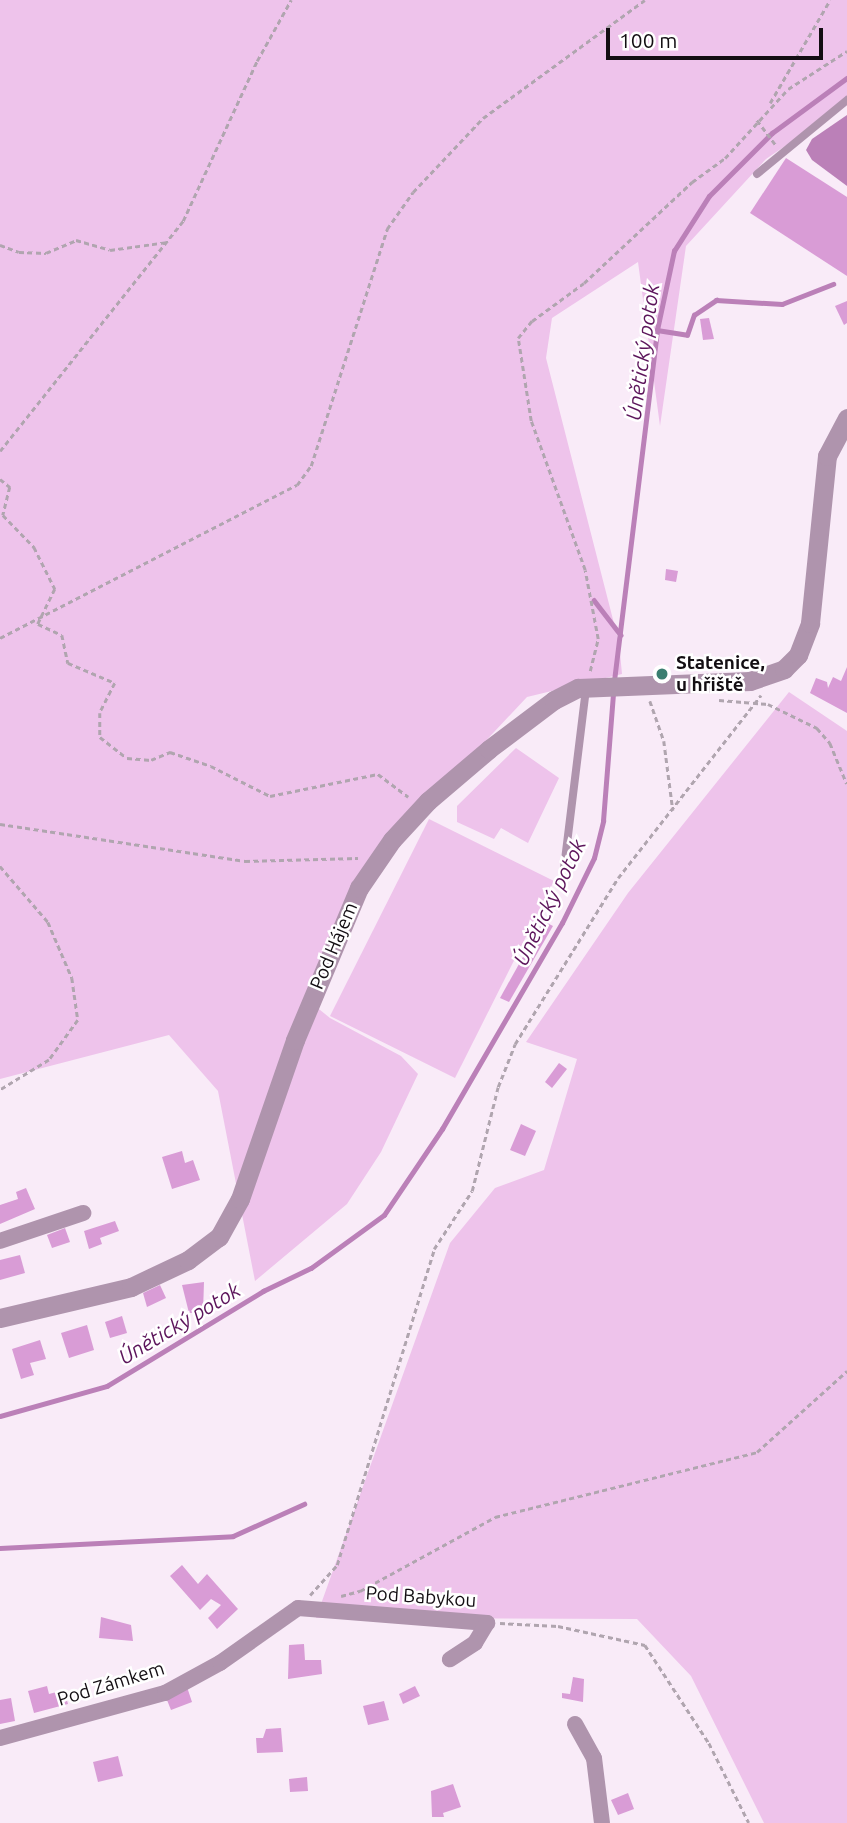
<!DOCTYPE html>
<html>
<head>
<meta charset="utf-8">
<style>
	body { margin:0 }
	#map { position:relative; width:847px; height:1823px; overflow:hidden; background:#f9ebf8; font-family:Ubuntu,sans-serif }
	div>[style] { position:absolute }
	[style*='--x'] { left:calc(var(--x)*1px); top:calc(var(--y)*1px); width:calc(var(--w)*1px); rotate:calc(var(--a)*1deg) }
	.green>* { inset:0; background:#eec3eb }
	.water>* { inset:0; background:#bb80b8 }
	.stream>* { height:4.5px; margin:-2.25px; padding:0 2.25px; transform-origin:2.25px; border-radius:2.25px; background:#bb80b8 }
	.building>* { inset:0; background:#d99cd6 }
	.path>* { height:2.5px; margin-top:-1.25px; transform-origin:0; background:repeating-linear-gradient(90deg,#b0a5af 0 5px,transparent 0 8.5px) }
	.service>* { height:8px; margin:-4px; padding:0 4px; transform-origin:4px; border-radius:4px; background:#af94ad }
	.minor>* { height:16px; margin:-8px; padding:0 8px; transform-origin:8px; border-radius:8px; background:#af94ad }
	.tertiary>* { height:19px; margin:-9.5px; padding:0 9.5px; transform-origin:9.5px; border-radius:9.5px; background:#af94ad }
	.dots>* { width:19px; height:19px; translate:-50% -50%; box-sizing:border-box; border:4px solid #fff; border-radius:50% }
	span { translate:-50% -50%; white-space:nowrap; text-align:center; line-height:1.15; -webkit-text-stroke:5px #fff; paint-order:stroke }
	.poi-label { font-size:19px; color:#130e13; font-weight:700 }
	.left { translate:0 -50%; text-align:left }
	.street-label { font-size:19px; color:#130e13 }
	.water-label { font-size:21px; color:#5c145b; font-style:italic }
	.scale { position:absolute; left:606px; top:28px; width:217px; height:32px; box-sizing:border-box; border:4px solid #130e13; border-top:0; padding-left:9px; font-size:21px; line-height:24px; white-space:nowrap; color:#130e13; -webkit-text-stroke:5px #fff; paint-order:stroke }
</style>
</head>
<body>
<div id="map">
	<div class="green">
		<i style="clip-path:polygon(0 0,847px 0,847px 104px,766px 159px,686px 246px,660px 426px,638px 262px,552px 318px,546px 358px,619px 643px,622px 674px,527px 697px,386px 847px,304px 997px,330px 1018px,401px 1056px,418px 1074px,381px 1152px,347px 1204px,255px 1281px,218px 1091px,169px 1035px,0 1079px)"></i>
		<i style="clip-path:polygon(789px 692px,847px 731px,847px 1823px,764px 1823px,691px 1676px,637px 1619px,316px 1618px,450px 1243px,495px 1188px,544px 1170px,577px 1059px,526px 1042px,628px 893px)"></i>
		<i style="clip-path:polygon(516px 748px,559px 778px,528px 843px,501px 828px,494px 839px,457px 822px,457px 806px)"></i>
		<i style="clip-path:polygon(429px 819px,554px 881px,455px 1078px,330px 1016px)"></i>
	</div>
	<div class="water">
		<i style="clip-path:polygon(847px 115px,847px 186px,812px 160px,806px 150px,812px 139px)"></i>
	</div>
	<div class="stream">
		<i style="--x:657;--y:330;--w:30;--a:9"></i>
		<i style="--x:687;--y:335;--w:21;--a:-71"></i>
		<i style="--x:694;--y:315;--w:27;--a:-34"></i>
		<i style="--x:716;--y:300;--w:66;--a:3.5"></i>
		<i style="--x:782;--y:304;--w:55;--a:-21.4"></i>
		<i style="--x:594;--y:600;--w:44;--a:52.4"></i>
		<i style="--x:614;--y:681;--w:354;--a:-83"></i>
		<i style="--x:657;--y:330;--w:81;--a:-77.9"></i>
		<i style="--x:674;--y:251;--w:65;--a:-57.5"></i>
		<i style="--x:709;--y:196;--w:89;--a:-45"></i>
		<i style="--x:772;--y:133;--w:93;--a:-36.3"></i>
		<i style="--x:0;--y:1416;--w:111;--a:-15.7"></i>
		<i style="--x:107;--y:1386;--w:183;--a:-31.3"></i>
		<i style="--x:263;--y:1291;--w:53;--a:-25.6"></i>
		<i style="--x:311;--y:1268;--w:90;--a:-36"></i>
		<i style="--x:384;--y:1215;--w:104;--a:-56"></i>
		<i style="--x:442;--y:1129;--w:238;--a:-59.8"></i>
		<i style="--x:562;--y:923;--w:72;--a:-63.8"></i>
		<i style="--x:594;--y:858;--w:38;--a:-76"></i>
		<i style="--x:603;--y:821;--w:128;--a:-85.5"></i>
		<i style="--x:0;--y:1548;--w:233;--a:-2.9"></i>
		<i style="--x:233;--y:1536;--w:78;--a:-24.3"></i>
	</div>
	<div class="building">
		<i style="clip-path:polygon(786px 158px,847px 197px,847px 276px,750px 213px)"></i>
		<i style="clip-path:polygon(847px 301px,847px 323px,844px 325px,835px 306px)"></i>
		<i style="clip-path:polygon(709px 318px,714px 339px,703px 340px,700px 319px)"></i>
		<i style="clip-path:polygon(666px 569px,678px 571px,676px 582px,665px 580px)"></i>
		<i style="clip-path:polygon(847px 667px,847px 713px,810px 693px,816px 678px,827px 682px,828px 688px,833px 677px,841px 681px)"></i>
		<i style="clip-path:polygon(543px 921px,553px 926px,509px 1002px,500px 998px)"></i>
		<i style="clip-path:polygon(559px 1063px,567px 1069px,552px 1088px,545px 1082px)"></i>
		<i style="clip-path:polygon(521px 1124px,536px 1131px,525px 1156px,510px 1150px)"></i>
		<i style="clip-path:polygon(182px 1151px,185px 1163px,193px 1160px,200px 1180px,172px 1189px,162px 1157px)"></i>
		<i style="clip-path:polygon(26px 1188px,35px 1209px,0 1224px,0 1205px,18px 1199px,16px 1192px)"></i>
		<i style="clip-path:polygon(115px 1221px,119px 1231px,100px 1238px,102px 1244px,89px 1249px,84px 1231px)"></i>
		<i style="clip-path:polygon(65px 1228px,70px 1242px,52px 1248px,47px 1235px)"></i>
		<i style="clip-path:polygon(20px 1255px,25px 1273px,0 1280px,0 1260px)"></i>
		<i style="clip-path:polygon(204px 1282px,203px 1312px,189px 1313px,182px 1285px)"></i>
		<i style="clip-path:polygon(160px 1285px,166px 1298px,147px 1307px,143px 1293px)"></i>
		<i style="clip-path:polygon(122px 1316px,127px 1333px,110px 1338px,105px 1322px)"></i>
		<i style="clip-path:polygon(87px 1325px,94px 1350px,69px 1358px,61px 1333px)"></i>
		<i style="clip-path:polygon(40px 1340px,46px 1359px,30px 1363px,34px 1375px,21px 1379px,12px 1349px)"></i>
		<i style="clip-path:polygon(182px 1565px,198px 1584px,207px 1574px,238px 1609px,217px 1629px,208px 1618px,221px 1605px,211px 1599px,200px 1610px,170px 1576px)"></i>
		<i style="clip-path:polygon(101px 1617px,131px 1625px,133px 1641px,99px 1638px)"></i>
		<i style="clip-path:polygon(304px 1644px,305px 1660px,321px 1660px,322px 1674px,288px 1679px,289px 1645px)"></i>
		<i style="clip-path:polygon(573px 1677px,584px 1679px,583px 1702px,562px 1698px,562px 1693px,570px 1694px)"></i>
		<i style="clip-path:polygon(47px 1686px,49px 1694px,64px 1690px,68px 1704px,34px 1713px,28px 1691px)"></i>
		<i style="clip-path:polygon(415px 1686px,420px 1696px,403px 1704px,399px 1694px)"></i>
		<i style="clip-path:polygon(187px 1687px,192px 1702px,171px 1710px,165px 1695px)"></i>
		<i style="clip-path:polygon(11px 1698px,15px 1721px,0 1724px,0 1700px)"></i>
		<i style="clip-path:polygon(384px 1701px,389px 1720px,368px 1725px,363px 1706px)"></i>
		<i style="clip-path:polygon(281px 1728px,283px 1752px,257px 1753px,256px 1738px,263px 1738px,266px 1729px)"></i>
		<i style="clip-path:polygon(118px 1756px,123px 1776px,98px 1782px,93px 1762px)"></i>
		<i style="clip-path:polygon(307px 1777px,308px 1791px,290px 1792px,289px 1779px)"></i>
		<i style="clip-path:polygon(453px 1784px,461px 1807px,443px 1813px,444px 1817px,432px 1817px,431px 1791px)"></i>
		<i style="clip-path:polygon(628px 1793px,634px 1809px,618px 1815px,611px 1800px)"></i>
	</div>
	<div class="path">
		<i style="--x:770;--y:103;--w:119;--a:-59.8"></i>
		<i style="--x:757;--y:120;--w:31;--a:53"></i>
		<i style="--x:0;--y:245;--w:20;--a:20"></i>
		<i style="--x:19;--y:252;--w:27;--a:2"></i>
		<i style="--x:46;--y:253;--w:33;--a:-23"></i>
		<i style="--x:76;--y:240;--w:35;--a:16"></i>
		<i style="--x:110;--y:250;--w:59;--a:-7.9"></i>
		<i style="--x:0;--y:451;--w:294;--a:-51.5"></i>
		<i style="--x:183;--y:221;--w:176;--a:-65.2"></i>
		<i style="--x:257;--y:61;--w:70;--a:-60.9"></i>
		<i style="--x:0;--y:479;--w:13;--a:39"></i>
		<i style="--x:10;--y:487;--w:29;--a:104"></i>
		<i style="--x:3;--y:515;--w:45;--a:45.9"></i>
		<i style="--x:34;--y:547;--w:47;--a:63.4"></i>
		<i style="--x:55;--y:589;--w:39;--a:116"></i>
		<i style="--x:38;--y:624;--w:26;--a:25"></i>
		<i style="--x:62;--y:635;--w:29;--a:78"></i>
		<i style="--x:68;--y:663;--w:51;--a:23.1"></i>
		<i style="--x:115;--y:683;--w:34;--a:117"></i>
		<i style="--x:100;--y:713;--w:24;--a:90"></i>
		<i style="--x:100;--y:737;--w:34;--a:38"></i>
		<i style="--x:127;--y:758;--w:24;--a:5"></i>
		<i style="--x:151;--y:760;--w:21;--a:-23"></i>
		<i style="--x:170;--y:752;--w:43;--a:18.9"></i>
		<i style="--x:211;--y:766;--w:66;--a:27"></i>
		<i style="--x:270;--y:796;--w:110;--a:-11.5"></i>
		<i style="--x:378;--y:774;--w:38;--a:37"></i>
		<i style="--x:0;--y:638;--w:334;--a:-27.3"></i>
		<i style="--x:297;--y:485;--w:24;--a:-54"></i>
		<i style="--x:311;--y:466;--w:249;--a:-72.2"></i>
		<i style="--x:387;--y:229;--w:45;--a:-54.9"></i>
		<i style="--x:413;--y:192;--w:102;--a:-46.6"></i>
		<i style="--x:483;--y:118;--w:200;--a:-36.1"></i>
		<i style="--x:590;--y:671;--w:33;--a:-76"></i>
		<i style="--x:598;--y:639;--w:70;--a:-100.7"></i>
		<i style="--x:585;--y:570;--w:158;--a:-109.9"></i>
		<i style="--x:531;--y:421;--w:84;--a:-98.9"></i>
		<i style="--x:518;--y:338;--w:22;--a:-51"></i>
		<i style="--x:532;--y:321;--w:64;--a:-36.2"></i>
		<i style="--x:584;--y:283;--w:148;--a:-43.1"></i>
		<i style="--x:692;--y:182;--w:41;--a:-36"></i>
		<i style="--x:725;--y:158;--w:93;--a:-47.6"></i>
		<i style="--x:788;--y:89;--w:70;--a:-32.8"></i>
		<i style="--x:719;--y:700;--w:49;--a:4.7"></i>
		<i style="--x:768;--y:704;--w:55;--a:26.1"></i>
		<i style="--x:817;--y:728;--w:20;--a:49"></i>
		<i style="--x:830;--y:743;--w:44;--a:67.5"></i>
		<i style="--x:650;--y:701;--w:42;--a:70.7"></i>
		<i style="--x:664;--y:741;--w:70;--a:82.6"></i>
		<i style="--x:0;--y:824;--w:248;--a:8.6"></i>
		<i style="--x:245;--y:861;--w:113;--a:-1.5"></i>
		<i style="--x:0;--y:866;--w:74;--a:49.4"></i>
		<i style="--x:48;--y:922;--w:61;--a:66.8"></i>
		<i style="--x:72;--y:978;--w:42;--a:81.9"></i>
		<i style="--x:78;--y:1020;--w:49;--a:125.9"></i>
		<i style="--x:49;--y:1060;--w:57;--a:148.5"></i>
		<i style="--x:310;--y:1595;--w:40;--a:-48"></i>
		<i style="--x:337;--y:1565;--w:331;--a:-72.9"></i>
		<i style="--x:434;--y:1249;--w:69;--a:-56.8"></i>
		<i style="--x:472;--y:1191;--w:107;--a:-76"></i>
		<i style="--x:498;--y:1087;--w:46;--a:-68.4"></i>
		<i style="--x:515;--y:1044;--w:195;--a:-58.2"></i>
		<i style="--x:618;--y:878;--w:232;--a:-52"></i>
		<i style="--x:341;--y:1596;--w:20;--a:-15"></i>
		<i style="--x:360;--y:1591;--w:154;--a:-28.7"></i>
		<i style="--x:495;--y:1517;--w:270;--a:-13.9"></i>
		<i style="--x:757;--y:1452;--w:121;--a:-42"></i>
		<i style="--x:500;--y:1623;--w:58;--a:3"></i>
		<i style="--x:558;--y:1626;--w:89;--a:12.3"></i>
		<i style="--x:645;--y:1645;--w:117;--a:56.9"></i>
		<i style="--x:709;--y:1743;--w:89;--a:63.4"></i>
	</div>
	<div class="service">
		<i style="--x:757;--y:174;--w:117;--a:-39.4"></i>
		<i style="--x:564;--y:868;--w:180;--a:-83"></i>
	</div>
	<div class="minor">
		<i style="--x:0;--y:1241;--w:88;--a:-18.6"></i>
		<i style="--x:575;--y:1724;--w:39;--a:61"></i>
		<i style="--x:594;--y:1758;--w:65;--a:83"></i>
		<i style="--x:0;--y:1738;--w:171;--a:-15.3"></i>
		<i style="--x:165;--y:1693;--w:63;--a:-28.6"></i>
		<i style="--x:220;--y:1663;--w:95;--a:-35.2"></i>
		<i style="--x:298;--y:1608;--w:190;--a:4.5"></i>
		<i style="--x:487;--y:1623;--w:23;--a:121"></i>
		<i style="--x:475;--y:1643;--w:30;--a:147"></i>
	</div>
	<div class="tertiary">
		<i style="--x:0;--y:1318;--w:135;--a:-13.3"></i>
		<i style="--x:131;--y:1287;--w:63;--a:-25.3"></i>
		<i style="--x:188;--y:1260;--w:39;--a:-37"></i>
		<i style="--x:219;--y:1237;--w:43;--a:-61.1"></i>
		<i style="--x:240;--y:1199;--w:168;--a:-70.9"></i>
		<i style="--x:295;--y:1040;--w:165;--a:-67.2"></i>
		<i style="--x:359;--y:888;--w:58;--a:-55.5"></i>
		<i style="--x:392;--y:840;--w:53;--a:-47.3"></i>
		<i style="--x:428;--y:801;--w:80;--a:-40.4"></i>
		<i style="--x:489;--y:749;--w:81;--a:-37"></i>
		<i style="--x:554;--y:700;--w:27;--a:-27"></i>
		<i style="--x:578;--y:688;--w:172;--a:-2.3"></i>
		<i style="--x:750;--y:681;--w:36;--a:-19"></i>
		<i style="--x:784;--y:669;--w:20;--a:-45"></i>
		<i style="--x:798;--y:655;--w:34;--a:-69"></i>
		<i style="--x:810;--y:623;--w:168;--a:-84.2"></i>
		<i style="--x:827;--y:456;--w:43;--a:-62.2"></i>
	</div>
	<div class="dots">
		<i style="left:662px;top:674px;background:#3a7e70"></i>
	</div>
	<div class="poi-label">
		<span class="left" style="left:676px;top:674px">Statenice,<br>u hřiště</span>
	</div>
	<div class="street-label">
		<span style="left:334px;top:946px;rotate:-67deg">Pod Hájem</span>
		<span style="left:421px;top:1597px;rotate:4deg">Pod Babykou</span>
		<span style="left:111px;top:1684px;rotate:-17deg">Pod Zámkem</span>
	</div>
	<div class="water-label">
		<span style="left:642px;top:352px;rotate:-82deg">Únětický potok</span>
		<span style="left:549px;top:902px;rotate:-64deg">Únětický potok</span>
		<span style="left:179px;top:1323px;rotate:-31deg">Únětický potok</span>
	</div>
	<div class="scale">100 m</div>
</div>
</body>
</html>
